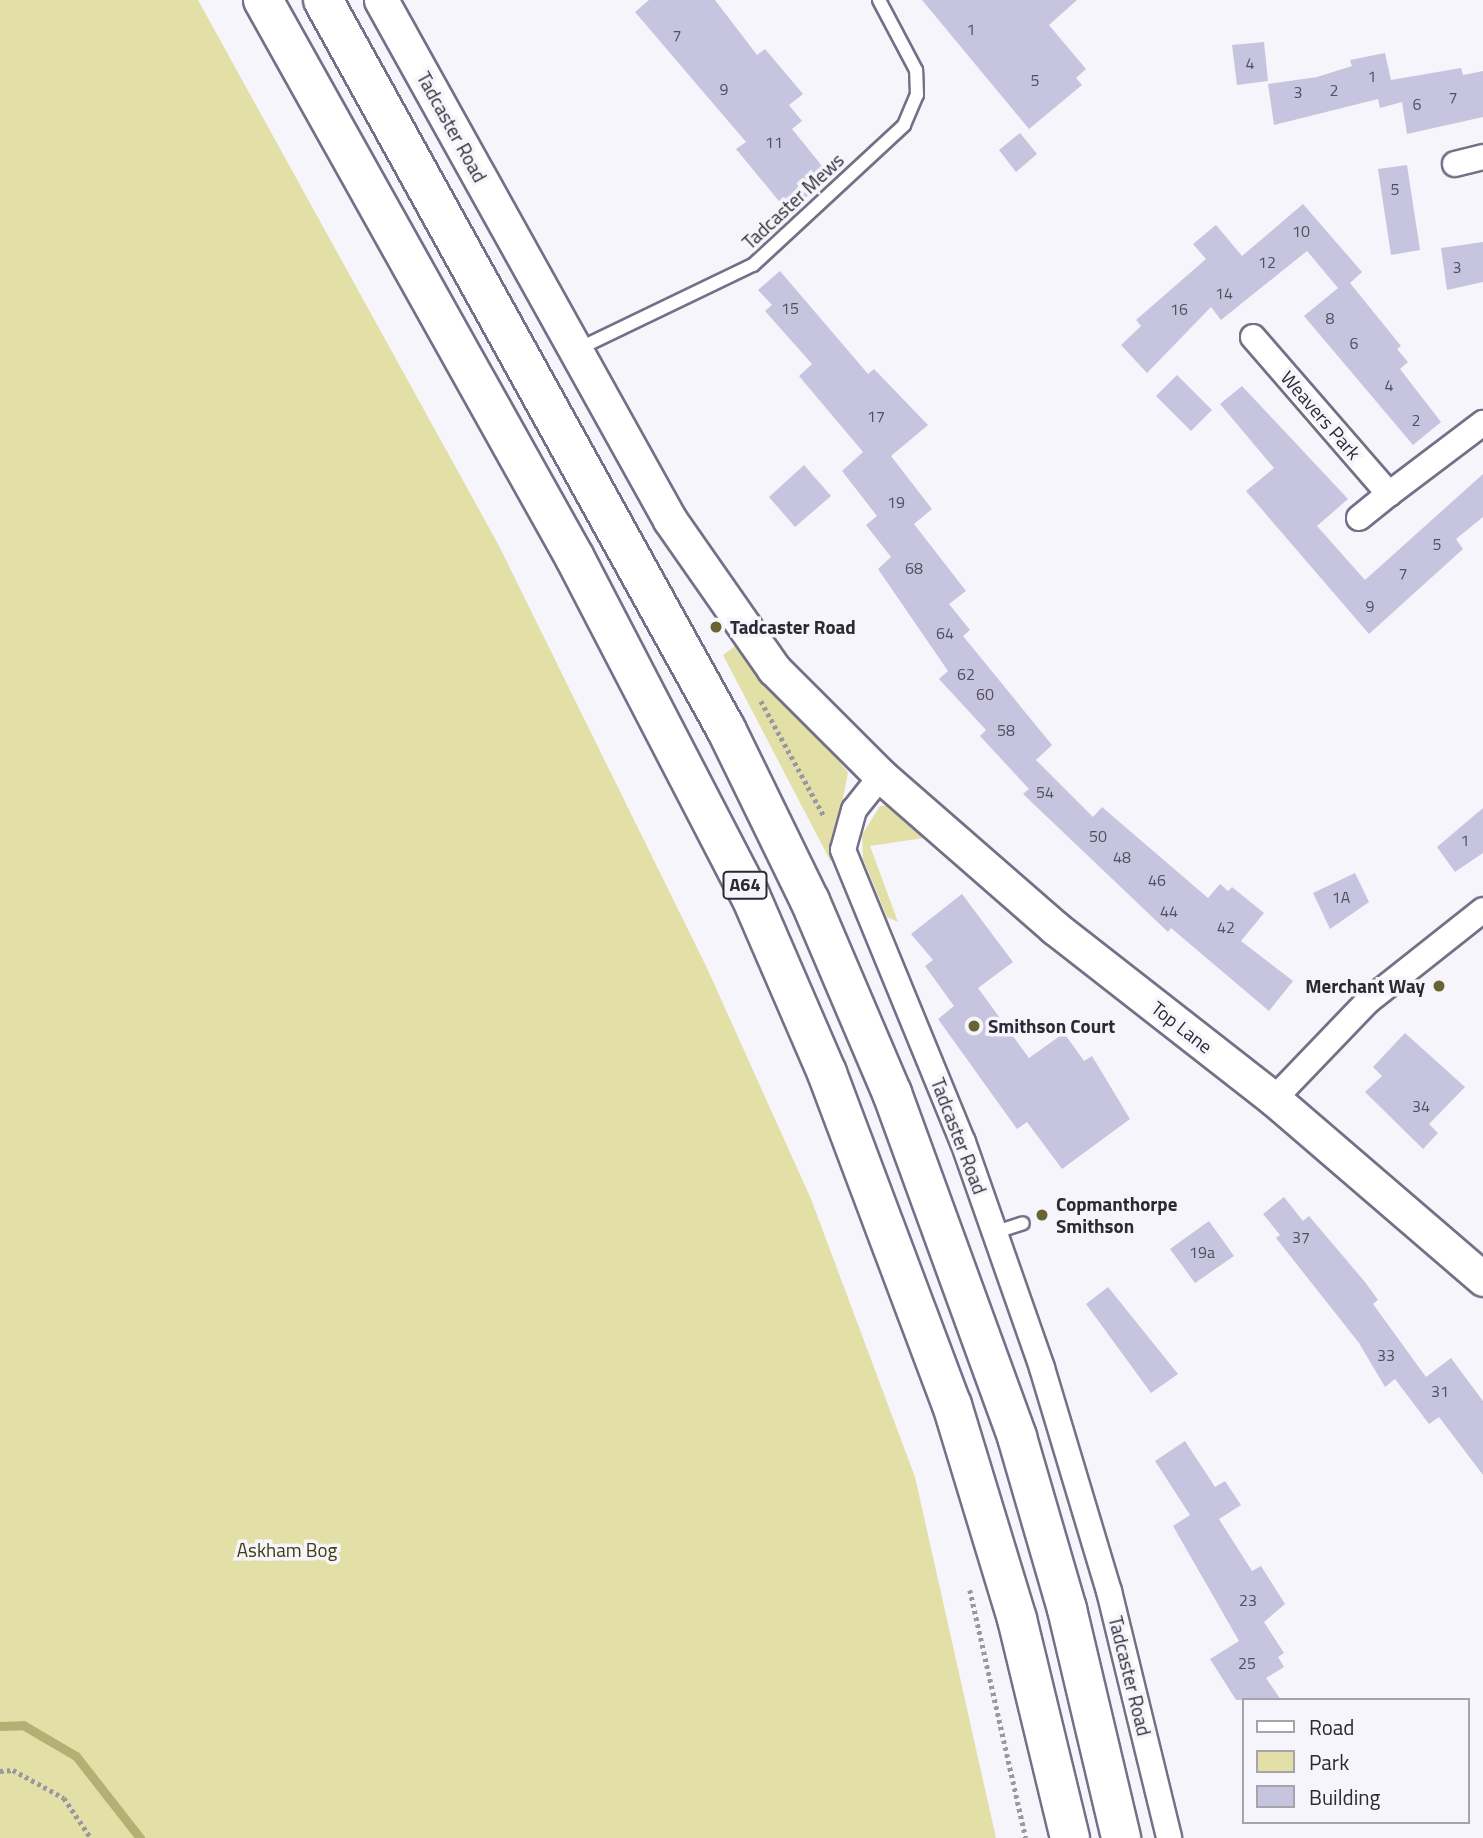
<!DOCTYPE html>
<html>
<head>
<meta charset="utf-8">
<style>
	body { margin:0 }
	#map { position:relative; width:1483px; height:1838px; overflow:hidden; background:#f6f5fb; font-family:"Titillium Web",sans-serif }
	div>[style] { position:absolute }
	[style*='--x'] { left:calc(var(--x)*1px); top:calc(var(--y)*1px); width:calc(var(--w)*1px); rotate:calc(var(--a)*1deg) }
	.green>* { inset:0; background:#e2dfa7 }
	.stream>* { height:9px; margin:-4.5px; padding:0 4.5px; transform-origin:4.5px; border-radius:4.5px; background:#b3b074 }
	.building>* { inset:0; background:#c7c4df }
	.path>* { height:4.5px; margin-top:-2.25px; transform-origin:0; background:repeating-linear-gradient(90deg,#9998a0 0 3.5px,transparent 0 7px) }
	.roads { filter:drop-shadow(2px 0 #737088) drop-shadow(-2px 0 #737088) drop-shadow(0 2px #737088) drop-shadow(0 -2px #737088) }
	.lane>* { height:12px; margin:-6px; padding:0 6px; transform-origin:6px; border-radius:6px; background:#fff }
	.street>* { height:24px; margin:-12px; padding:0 12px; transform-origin:12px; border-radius:12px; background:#fff }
	.secondary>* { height:33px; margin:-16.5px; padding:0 16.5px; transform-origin:16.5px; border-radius:16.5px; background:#fff }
	.highway>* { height:38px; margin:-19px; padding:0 19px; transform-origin:19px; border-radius:19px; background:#fff }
	.dots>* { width:19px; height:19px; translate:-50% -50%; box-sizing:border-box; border:4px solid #f6f5fb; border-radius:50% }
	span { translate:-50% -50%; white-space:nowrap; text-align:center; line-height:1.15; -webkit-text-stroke:7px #f6f5fb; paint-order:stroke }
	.number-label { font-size:16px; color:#52505f }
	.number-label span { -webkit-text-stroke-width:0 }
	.shield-label span { padding:2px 5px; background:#f6f5fb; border:2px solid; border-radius:5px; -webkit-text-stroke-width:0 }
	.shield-label { font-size:18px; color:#2b2a34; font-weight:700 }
	.street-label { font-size:19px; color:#2b2a34 }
	.poi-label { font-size:19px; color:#2b2a34; font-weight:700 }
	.left { translate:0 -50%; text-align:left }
	.right { translate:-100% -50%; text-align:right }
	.park-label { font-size:19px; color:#3f3c0c }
	.legend { position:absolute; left:1242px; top:1698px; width:228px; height:126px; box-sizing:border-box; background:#f6f5fb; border:2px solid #a5a4ab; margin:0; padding:9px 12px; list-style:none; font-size:21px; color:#2b2a34 }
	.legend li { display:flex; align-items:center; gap:14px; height:35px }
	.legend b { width:35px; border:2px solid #a5a4ab }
</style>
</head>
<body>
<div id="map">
	<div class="green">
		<i style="clip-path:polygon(0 0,198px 0,498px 544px,706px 966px,811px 1199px,915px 1477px,996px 1838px,0 1838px)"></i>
		<i style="clip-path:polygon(738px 644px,848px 772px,831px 862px,723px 655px)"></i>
		<i style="clip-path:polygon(880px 806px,891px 806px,924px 838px,870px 846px,898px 922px,887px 917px,863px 859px,862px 835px)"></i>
	</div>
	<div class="stream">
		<i style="--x:0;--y:1726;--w:23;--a:-2"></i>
		<i style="--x:23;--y:1725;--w:61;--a:30.3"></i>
		<i style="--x:76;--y:1756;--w:104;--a:52"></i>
	</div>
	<div class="building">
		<i style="clip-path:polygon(649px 0,715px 0,757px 55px,765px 49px,803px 94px,789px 105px,802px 121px,792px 129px,831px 177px,788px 212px,736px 149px,746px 142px,635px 12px)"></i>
		<i style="clip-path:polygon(922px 0,1077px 0,1049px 25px,1086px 69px,1076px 78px,1082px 85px,1029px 129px)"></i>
		<i style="clip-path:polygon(1264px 42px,1268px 81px,1237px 85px,1232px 45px)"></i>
		<i style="clip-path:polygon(1385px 53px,1391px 80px,1461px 68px,1463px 75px,1483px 71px,1483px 117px,1407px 134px,1402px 102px,1380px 108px,1378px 99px,1274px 125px,1268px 84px,1317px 77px,1352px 66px,1350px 60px)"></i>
		<i style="clip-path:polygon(1020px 133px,1037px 154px,1016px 172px,999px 150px)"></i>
		<i style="clip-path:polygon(1407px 165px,1420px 250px,1391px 255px,1378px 169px)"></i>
		<i style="clip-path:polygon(1303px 204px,1362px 272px,1350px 283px,1401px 346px,1397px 349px,1408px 362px,1400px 369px,1441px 422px,1413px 445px,1304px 316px,1338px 288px,1307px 251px,1221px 320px,1211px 307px,1147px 373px,1121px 345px,1141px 326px,1136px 320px,1206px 259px,1193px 244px,1216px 225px,1242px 256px)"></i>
		<i style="clip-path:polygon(1483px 242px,1483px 282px,1447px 290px,1441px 248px)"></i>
		<i style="clip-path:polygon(780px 271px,868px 374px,874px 369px,928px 425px,891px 456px,932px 509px,914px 524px,966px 591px,949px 604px,970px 630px,963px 636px,1052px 745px,1036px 760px,1093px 817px,1102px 807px,1208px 898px,1220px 884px,1228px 891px,1232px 887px,1264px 913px,1241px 941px,1293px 981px,1269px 1011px,1171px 928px,1168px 932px,1023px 794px,1029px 789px,980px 736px,986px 730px,939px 679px,948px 671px,878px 569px,891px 557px,866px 525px,877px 516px,842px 471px,863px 452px,799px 376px,812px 364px,765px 311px,772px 305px,758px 290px)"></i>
		<i style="clip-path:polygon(1177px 375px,1212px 410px,1191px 431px,1156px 396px)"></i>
		<i style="clip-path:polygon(1242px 386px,1348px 499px,1317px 526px,1365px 580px,1483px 474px,1483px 517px,1456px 539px,1463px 549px,1369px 634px,1246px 491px,1274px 468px,1220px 404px)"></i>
		<i style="clip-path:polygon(804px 465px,831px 496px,795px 527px,769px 497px)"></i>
		<i style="clip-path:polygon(1483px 808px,1483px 853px,1455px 872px,1437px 847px)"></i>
		<i style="clip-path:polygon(1355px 873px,1369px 902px,1330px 929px,1313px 893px)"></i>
		<i style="clip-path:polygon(962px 894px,1013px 962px,978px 988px,1029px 1058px,1064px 1033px,1084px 1061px,1092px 1056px,1130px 1119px,1062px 1169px,1027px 1122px,1017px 1129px,938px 1019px,954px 1006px,925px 966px,933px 960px,911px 934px)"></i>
		<i style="clip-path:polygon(1405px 1033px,1465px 1087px,1429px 1124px,1438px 1133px,1423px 1149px,1365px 1092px,1382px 1076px,1373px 1067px)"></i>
		<i style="clip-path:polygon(1284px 1197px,1303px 1221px,1309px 1216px,1365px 1282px,1378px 1300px,1373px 1304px,1426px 1377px,1451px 1358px,1483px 1401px,1483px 1475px,1439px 1417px,1429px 1424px,1395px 1379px,1385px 1387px,1359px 1343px,1276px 1238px,1280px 1235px,1263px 1214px)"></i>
		<i style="clip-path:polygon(1209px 1221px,1234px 1256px,1195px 1283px,1170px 1249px)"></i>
		<i style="clip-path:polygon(1108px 1287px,1178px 1374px,1151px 1393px,1086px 1304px)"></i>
		<i style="clip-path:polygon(1185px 1441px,1215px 1487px,1225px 1481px,1241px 1505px,1219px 1519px,1252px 1571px,1261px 1566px,1285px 1604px,1264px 1622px,1284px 1653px,1278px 1657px,1284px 1667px,1266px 1678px,1281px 1700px,1236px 1700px,1210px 1659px,1239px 1641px,1173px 1526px,1190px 1515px,1155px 1461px)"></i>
	</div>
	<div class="path">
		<i style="--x:761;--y:701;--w:131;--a:61.3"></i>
		<i style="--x:970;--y:1590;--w:254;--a:77.3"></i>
		<i style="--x:0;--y:1771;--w:13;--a:-4"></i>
		<i style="--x:13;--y:1770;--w:58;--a:28.8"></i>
		<i style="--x:64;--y:1798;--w:48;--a:56"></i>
	</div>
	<div class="roads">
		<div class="lane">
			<i style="--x:576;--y:350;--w:196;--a:-25.7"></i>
			<i style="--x:753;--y:265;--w:206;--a:-42.8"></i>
			<i style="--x:904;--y:125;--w:33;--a:-67"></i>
			<i style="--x:917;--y:95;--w:25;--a:-92"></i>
			<i style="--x:916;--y:70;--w:79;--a:-117.9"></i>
			<i style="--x:996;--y:1232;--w:28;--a:-18"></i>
		</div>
		<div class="street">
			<i style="--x:1455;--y:164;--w:29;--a:-14"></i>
			<i style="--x:1253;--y:337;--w:208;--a:49.1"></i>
			<i style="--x:1389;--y:494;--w:118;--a:-37.1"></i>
			<i style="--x:1359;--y:518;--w:38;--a:-39"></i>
			<i style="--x:881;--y:776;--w:43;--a:128.5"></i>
			<i style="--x:854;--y:810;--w:41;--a:105.4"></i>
			<i style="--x:843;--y:850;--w:316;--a:67.7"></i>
			<i style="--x:963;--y:1142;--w:239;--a:70.7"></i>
			<i style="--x:1042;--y:1368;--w:233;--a:73.3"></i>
			<i style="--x:1109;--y:1591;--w:254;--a:76.3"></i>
			<i style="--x:1274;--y:1099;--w:134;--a:-46.2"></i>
			<i style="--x:1367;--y:1002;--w:148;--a:-38.4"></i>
		</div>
		<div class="secondary">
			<i style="--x:381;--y:0;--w:595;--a:60.94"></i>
			<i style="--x:670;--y:520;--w:182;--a:55.1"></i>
			<i style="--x:774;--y:669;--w:151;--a:45"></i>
			<i style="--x:881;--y:776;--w:231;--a:41.1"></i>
			<i style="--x:1055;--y:928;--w:278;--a:38"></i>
			<i style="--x:1274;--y:1099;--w:276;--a:40.7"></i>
		</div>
		<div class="highway">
			<i style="--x:263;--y:0;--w:639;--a:60.79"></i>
			<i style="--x:575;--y:558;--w:380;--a:62.6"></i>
			<i style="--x:750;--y:895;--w:194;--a:66.6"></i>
			<i style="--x:827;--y:1073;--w:355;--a:69.4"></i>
			<i style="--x:952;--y:1405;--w:224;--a:73.1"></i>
			<i style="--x:1017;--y:1619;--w:225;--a:76.4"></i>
			<i style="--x:323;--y:0;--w:833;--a:61.07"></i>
			<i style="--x:726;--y:729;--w:191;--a:64"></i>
			<i style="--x:810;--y:901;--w:209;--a:66.9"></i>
			<i style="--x:892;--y:1093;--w:366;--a:70"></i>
			<i style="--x:1017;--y:1437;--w:179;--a:73.8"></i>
			<i style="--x:1067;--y:1609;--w:235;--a:76.7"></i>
		</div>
	</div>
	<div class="dots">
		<i style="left:716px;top:627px;background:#686532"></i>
		<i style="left:1439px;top:986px;background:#686532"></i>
		<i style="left:974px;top:1026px;background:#686532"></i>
		<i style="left:1042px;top:1215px;background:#686532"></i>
	</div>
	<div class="number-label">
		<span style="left:971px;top:29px">1</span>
		<span style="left:677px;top:35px">7</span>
		<span style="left:1250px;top:63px">4</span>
		<span style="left:1372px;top:76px">1</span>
		<span style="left:1035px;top:80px">5</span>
		<span style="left:724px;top:89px">9</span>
		<span style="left:1334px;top:90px">2</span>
		<span style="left:1298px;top:92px">3</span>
		<span style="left:1453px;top:97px">7</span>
		<span style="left:1417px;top:104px">6</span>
		<span style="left:774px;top:142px">11</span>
		<span style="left:1395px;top:189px">5</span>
		<span style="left:1301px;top:231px">10</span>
		<span style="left:1267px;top:262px">12</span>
		<span style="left:1457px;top:267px">3</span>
		<span style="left:1224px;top:293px">14</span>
		<span style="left:790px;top:308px">15</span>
		<span style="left:1179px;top:309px">16</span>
		<span style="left:1330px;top:318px">8</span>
		<span style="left:1354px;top:343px">6</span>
		<span style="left:1389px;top:385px">4</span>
		<span style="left:876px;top:416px">17</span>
		<span style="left:1416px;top:420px">2</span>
		<span style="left:896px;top:502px">19</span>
		<span style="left:1437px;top:544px">5</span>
		<span style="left:914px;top:568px">68</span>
		<span style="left:1403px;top:573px">7</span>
		<span style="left:1370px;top:606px">9</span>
		<span style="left:945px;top:633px">64</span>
		<span style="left:966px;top:674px">62</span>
		<span style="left:985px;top:694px">60</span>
		<span style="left:1006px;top:730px">58</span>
		<span style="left:1045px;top:792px">54</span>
		<span style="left:1098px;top:836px">50</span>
		<span style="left:1465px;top:840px">1</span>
		<span style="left:1122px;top:857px">48</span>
		<span style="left:1157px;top:880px">46</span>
		<span style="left:1341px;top:897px">1A</span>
		<span style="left:1169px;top:911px">44</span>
		<span style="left:1226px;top:927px">42</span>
		<span style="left:1421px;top:1106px">34</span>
		<span style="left:1301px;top:1237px">37</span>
		<span style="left:1202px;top:1252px">19a</span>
		<span style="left:1386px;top:1355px">33</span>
		<span style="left:1440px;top:1391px">31</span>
		<span style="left:1248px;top:1600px">23</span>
		<span style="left:1247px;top:1663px">25</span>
	</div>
	<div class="shield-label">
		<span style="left:745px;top:885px">A64</span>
	</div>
	<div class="street-label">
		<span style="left:452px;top:127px;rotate:61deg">Tadcaster Road</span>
		<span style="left:793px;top:201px;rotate:-43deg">Tadcaster Mews</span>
		<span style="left:1321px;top:415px;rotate:49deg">Weavers Park</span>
		<span style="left:1182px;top:1027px;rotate:38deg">Top Lane</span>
		<span style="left:959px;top:1136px;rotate:69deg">Tadcaster Road</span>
		<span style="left:1130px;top:1676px;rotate:76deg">Tadcaster Road</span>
	</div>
	<div class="poi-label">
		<span class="left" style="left:730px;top:627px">Tadcaster Road</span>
		<span class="right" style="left:1425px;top:986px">Merchant Way</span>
		<span class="left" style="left:988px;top:1026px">Smithson Court</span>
		<span class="left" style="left:1056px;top:1215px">Copmanthorpe<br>Smithson</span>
	</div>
	<div class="park-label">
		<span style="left:287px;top:1550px">Askham Bog</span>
	</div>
	<ul class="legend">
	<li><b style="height:9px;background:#fff"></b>Road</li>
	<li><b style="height:19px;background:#e2dfa7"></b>Park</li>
	<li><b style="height:19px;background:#c7c4df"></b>Building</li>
	</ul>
</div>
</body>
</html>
